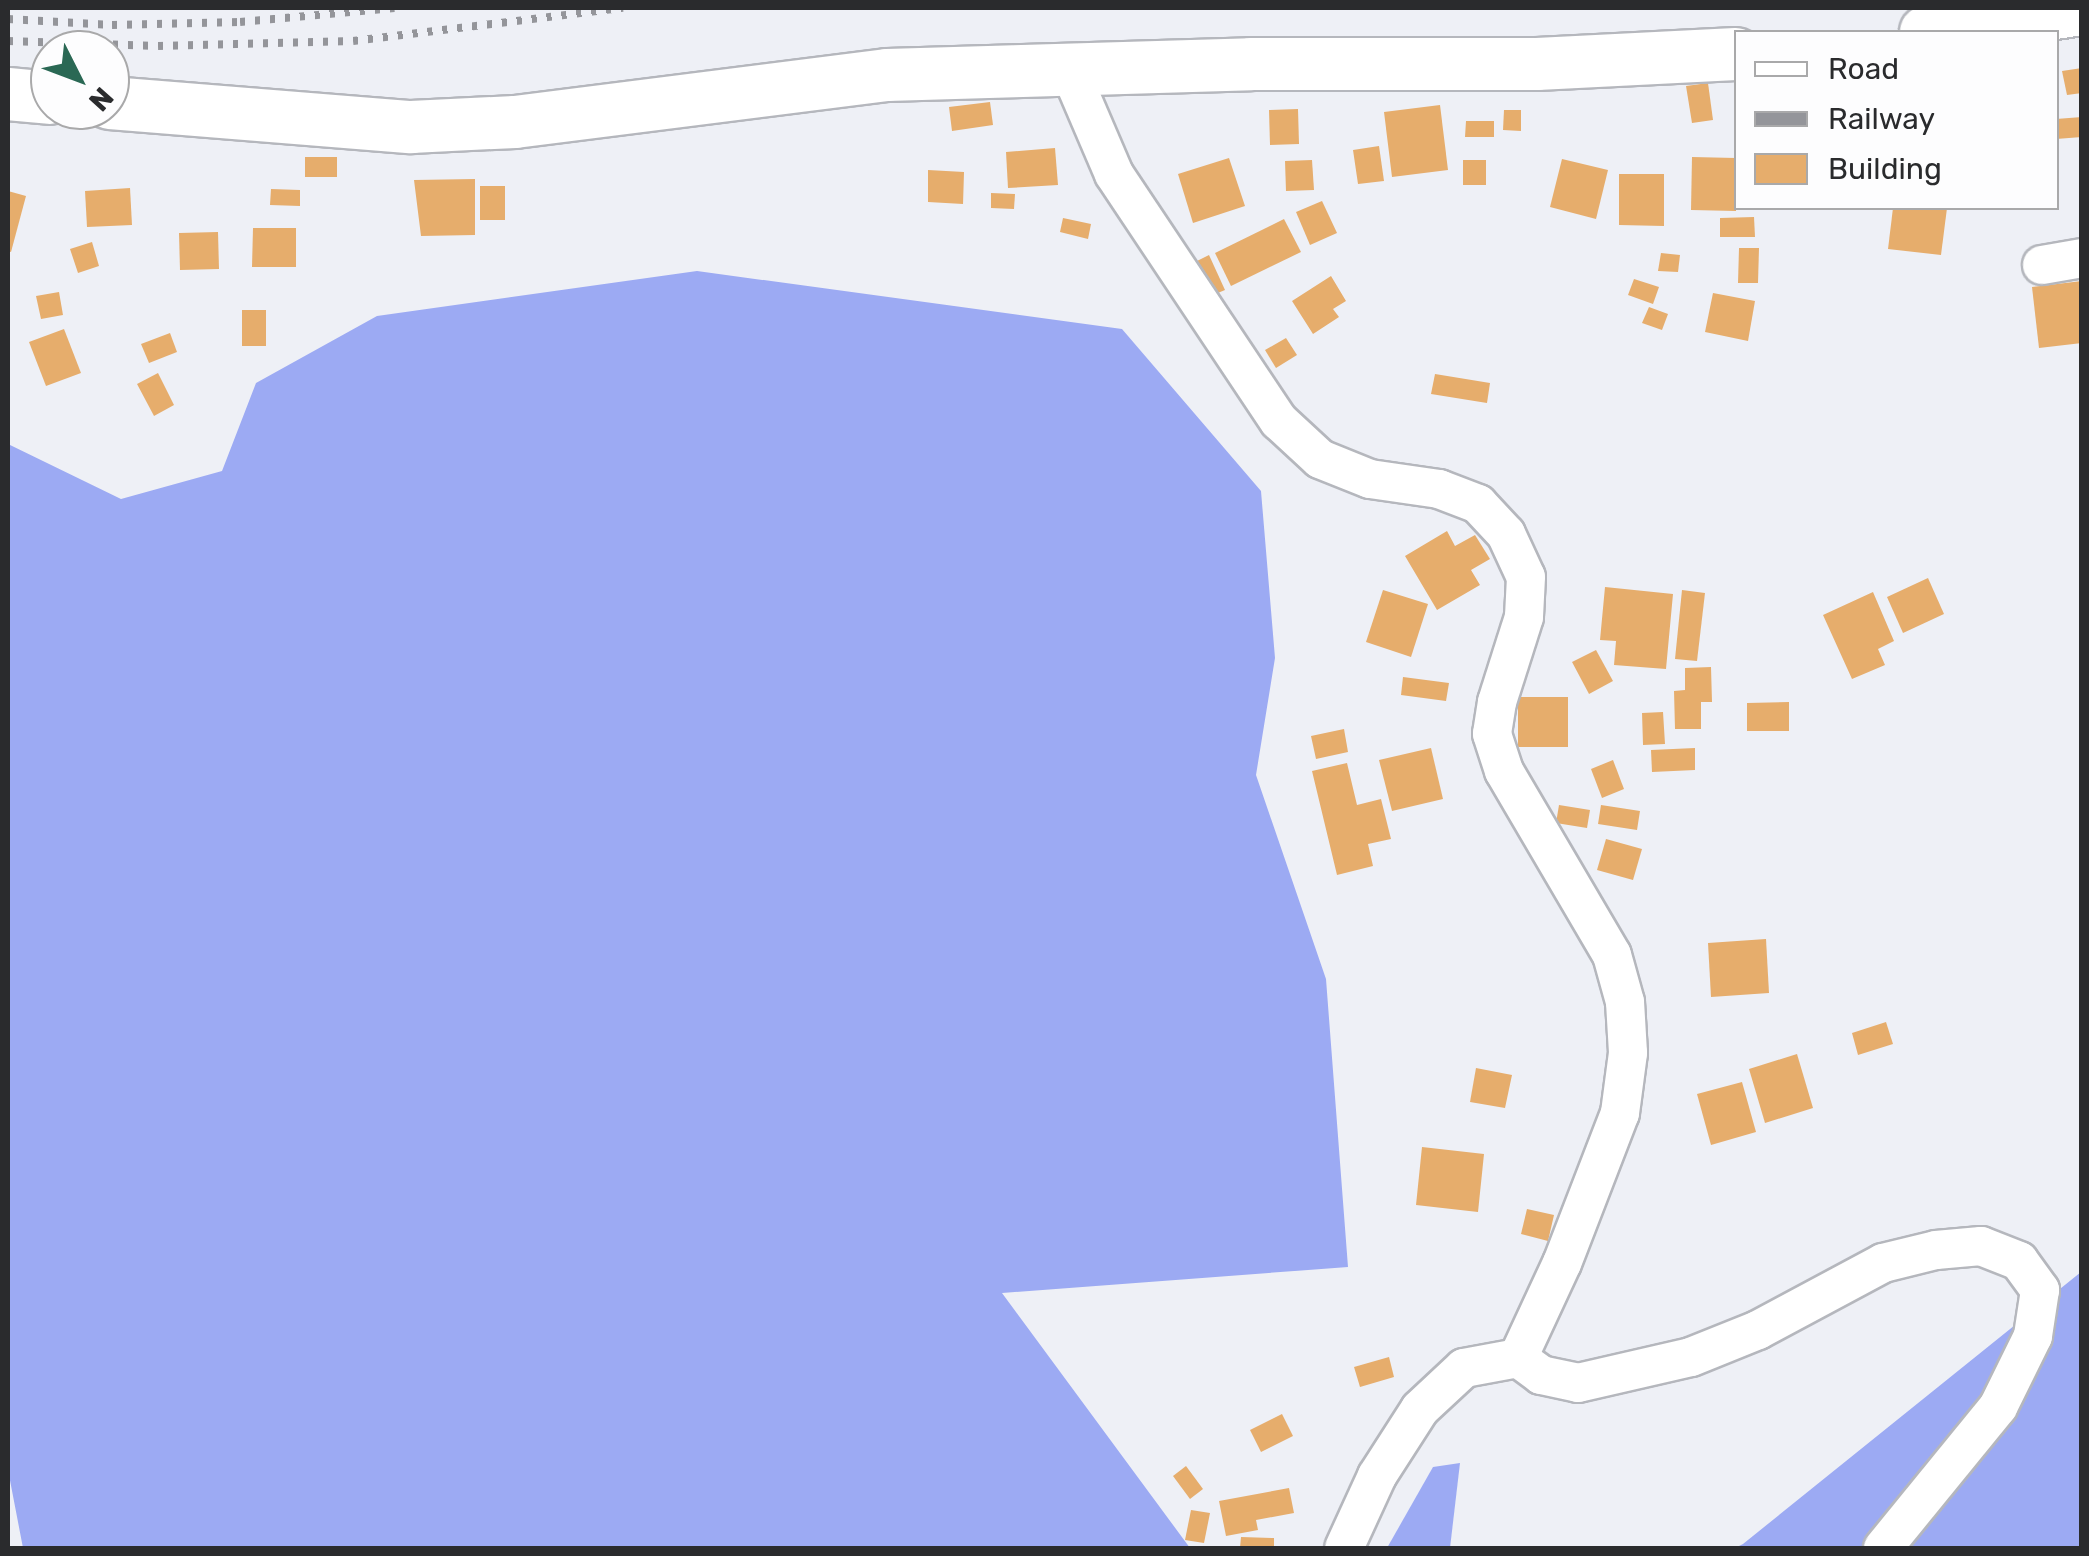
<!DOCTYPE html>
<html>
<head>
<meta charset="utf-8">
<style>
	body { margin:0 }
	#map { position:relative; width:2089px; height:1556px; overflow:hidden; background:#eef0f6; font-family:Rubik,sans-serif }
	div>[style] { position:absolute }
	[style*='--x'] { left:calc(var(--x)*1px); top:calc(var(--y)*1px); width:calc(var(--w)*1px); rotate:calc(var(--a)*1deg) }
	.forest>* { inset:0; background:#9caaf3 }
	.building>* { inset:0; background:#e6ad6c }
	.roads { filter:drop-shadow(2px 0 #b5b7bd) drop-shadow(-2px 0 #b5b7bd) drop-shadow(0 2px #b5b7bd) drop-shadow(0 -2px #b5b7bd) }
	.minor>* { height:38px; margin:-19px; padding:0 19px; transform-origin:19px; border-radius:19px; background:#fff }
	.secondary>* { height:52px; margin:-26px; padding:0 26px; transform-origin:26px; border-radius:26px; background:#fff }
	.rail>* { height:8px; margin-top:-4px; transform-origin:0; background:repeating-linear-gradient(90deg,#94959a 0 5px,transparent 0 15px) }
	span { translate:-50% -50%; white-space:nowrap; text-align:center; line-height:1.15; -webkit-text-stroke:8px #fdfdfe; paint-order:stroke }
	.frame { position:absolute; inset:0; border:10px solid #2a2b2d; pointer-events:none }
	.legend { position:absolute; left:1734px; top:30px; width:325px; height:180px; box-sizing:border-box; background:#fdfdfe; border:2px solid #a9a9aa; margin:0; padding:12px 18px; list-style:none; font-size:30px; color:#2a2b2d }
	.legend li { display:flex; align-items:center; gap:20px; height:50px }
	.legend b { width:50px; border:2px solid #a9a9aa }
	.north { position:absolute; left:30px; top:30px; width:100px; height:100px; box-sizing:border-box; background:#fdfdfe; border:2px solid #a9a9aa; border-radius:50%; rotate:132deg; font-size:28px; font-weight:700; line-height:40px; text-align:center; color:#2a2b2d }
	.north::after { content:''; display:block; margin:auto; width:35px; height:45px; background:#2a6854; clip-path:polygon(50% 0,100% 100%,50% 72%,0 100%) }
</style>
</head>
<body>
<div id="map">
	<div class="forest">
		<i style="clip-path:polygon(697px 271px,1122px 329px,1261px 491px,1275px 658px,1256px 775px,1326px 979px,1348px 1267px,1002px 1293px,1190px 1548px,23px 1548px,8px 1470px,8px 444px,121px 499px,222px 471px,256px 383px,377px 316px)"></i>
		<i style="clip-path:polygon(2081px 1272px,2081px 1548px,1735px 1548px,1743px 1544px)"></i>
		<i style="clip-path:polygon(1460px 1463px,1450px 1548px,1387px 1548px,1433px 1467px)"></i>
	</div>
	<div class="building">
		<i style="clip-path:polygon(2082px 68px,2082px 93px,2067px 95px,2062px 71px)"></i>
		<i style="clip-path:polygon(1708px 83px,1713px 120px,1692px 123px,1686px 86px)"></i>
		<i style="clip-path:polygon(990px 102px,993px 125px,952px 131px,949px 107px)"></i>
		<i style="clip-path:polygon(1440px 105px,1448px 170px,1392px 177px,1384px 112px)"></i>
		<i style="clip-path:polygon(1298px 109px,1299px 144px,1270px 145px,1269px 110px)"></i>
		<i style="clip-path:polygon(1504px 110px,1521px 110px,1521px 131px,1503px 130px)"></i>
		<i style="clip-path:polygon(2082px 117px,2082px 137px,2056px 139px,2056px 119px)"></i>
		<i style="clip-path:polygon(1466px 121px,1494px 121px,1494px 137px,1465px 137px)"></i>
		<i style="clip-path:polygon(1379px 146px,1384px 181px,1358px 184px,1353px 150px)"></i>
		<i style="clip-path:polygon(1055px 148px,1058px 185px,1008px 188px,1006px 152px)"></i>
		<i style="clip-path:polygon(305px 157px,337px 157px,337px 177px,305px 177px)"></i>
		<i style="clip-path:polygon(1692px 157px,1736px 158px,1736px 211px,1691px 210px)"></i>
		<i style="clip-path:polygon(1229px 158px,1245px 206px,1193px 223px,1178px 174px)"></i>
		<i style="clip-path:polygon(1562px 159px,1608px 170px,1596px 219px,1550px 207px)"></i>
		<i style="clip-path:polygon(1312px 160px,1314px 190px,1286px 191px,1285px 161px)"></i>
		<i style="clip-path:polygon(1463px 160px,1486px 160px,1486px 185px,1463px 185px)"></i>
		<i style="clip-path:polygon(928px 170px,964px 172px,963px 204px,928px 202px)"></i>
		<i style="clip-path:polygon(1619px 174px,1664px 174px,1664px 226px,1619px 225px)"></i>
		<i style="clip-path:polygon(475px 179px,475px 235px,421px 236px,414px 180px)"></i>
		<i style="clip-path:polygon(480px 186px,505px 186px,505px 220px,480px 220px)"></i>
		<i style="clip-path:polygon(130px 188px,132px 225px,87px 227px,85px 191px)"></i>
		<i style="clip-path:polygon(271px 189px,300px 190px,300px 206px,270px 205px)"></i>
		<i style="clip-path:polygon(8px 191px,26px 196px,11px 252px,8px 251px)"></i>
		<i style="clip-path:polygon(991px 193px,1015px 194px,1014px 209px,991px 208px)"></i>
		<i style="clip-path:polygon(1322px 201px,1337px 233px,1310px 245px,1296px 212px)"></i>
		<i style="clip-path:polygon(1893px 208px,1947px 208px,1941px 255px,1888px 249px)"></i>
		<i style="clip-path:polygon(1754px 217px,1755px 237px,1720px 237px,1720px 218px)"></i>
		<i style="clip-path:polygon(1063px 218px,1091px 224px,1088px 239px,1060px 232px)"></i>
		<i style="clip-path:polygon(1284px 219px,1301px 252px,1231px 286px,1215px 253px)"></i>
		<i style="clip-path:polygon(253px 228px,296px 228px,296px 267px,252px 267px)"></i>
		<i style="clip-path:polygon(218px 232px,219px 269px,180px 270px,179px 233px)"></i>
		<i style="clip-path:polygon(92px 242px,99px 266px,78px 273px,70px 249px)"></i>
		<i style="clip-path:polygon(1739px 248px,1759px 248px,1758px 283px,1738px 283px)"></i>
		<i style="clip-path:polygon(1661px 253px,1680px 255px,1678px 272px,1658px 271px)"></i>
		<i style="clip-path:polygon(1209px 255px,1225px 290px,1213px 295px,1197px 261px)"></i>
		<i style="clip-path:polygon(1331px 276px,1346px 301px,1333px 309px,1339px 317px,1313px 334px,1292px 301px)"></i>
		<i style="clip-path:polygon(1634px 279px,1659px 287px,1653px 304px,1628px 295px)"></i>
		<i style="clip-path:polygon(2082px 281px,2082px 343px,2039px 348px,2032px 287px)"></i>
		<i style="clip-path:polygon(59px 292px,63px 315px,41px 319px,36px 296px)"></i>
		<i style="clip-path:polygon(1713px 293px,1755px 301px,1748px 341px,1705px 332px)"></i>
		<i style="clip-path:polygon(1649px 307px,1668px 314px,1662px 330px,1642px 323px)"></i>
		<i style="clip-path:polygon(242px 310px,266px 310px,266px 346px,242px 346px)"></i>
		<i style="clip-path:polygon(64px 329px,81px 373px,46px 386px,29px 342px)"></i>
		<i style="clip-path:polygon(170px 333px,177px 352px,149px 363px,141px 344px)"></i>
		<i style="clip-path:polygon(1286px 338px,1297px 355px,1276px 368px,1265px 350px)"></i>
		<i style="clip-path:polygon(158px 373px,174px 405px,154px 416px,137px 384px)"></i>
		<i style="clip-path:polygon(1435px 374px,1490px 383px,1487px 403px,1431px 394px)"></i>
		<i style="clip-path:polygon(1447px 531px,1455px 546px,1475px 535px,1490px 559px,1471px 570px,1480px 585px,1437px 610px,1405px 556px)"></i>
		<i style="clip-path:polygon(1928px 578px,1944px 614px,1903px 633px,1887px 597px)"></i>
		<i style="clip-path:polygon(1605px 587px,1673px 594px,1666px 669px,1614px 665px,1616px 641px,1600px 640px)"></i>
		<i style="clip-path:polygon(1383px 590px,1428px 604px,1411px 657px,1366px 642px)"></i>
		<i style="clip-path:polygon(1682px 590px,1705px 593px,1697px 661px,1675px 659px)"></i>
		<i style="clip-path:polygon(1873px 592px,1894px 641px,1878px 649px,1885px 665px,1852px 679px,1823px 615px)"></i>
		<i style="clip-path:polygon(1596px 650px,1613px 681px,1589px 694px,1572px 662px)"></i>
		<i style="clip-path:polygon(1711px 667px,1712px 702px,1701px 702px,1701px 729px,1675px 729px,1674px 691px,1685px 690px,1685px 668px)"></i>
		<i style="clip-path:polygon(1403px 677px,1449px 683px,1446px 701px,1401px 695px)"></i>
		<i style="clip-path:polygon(1518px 697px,1568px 697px,1568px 747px,1518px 747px)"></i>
		<i style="clip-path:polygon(1789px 702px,1789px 731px,1747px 731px,1747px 703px)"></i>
		<i style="clip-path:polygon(1663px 712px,1665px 744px,1643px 745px,1642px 713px)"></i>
		<i style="clip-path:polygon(1344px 729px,1348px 752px,1316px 759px,1311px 736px)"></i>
		<i style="clip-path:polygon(1431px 748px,1443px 799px,1392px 811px,1379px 760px)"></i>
		<i style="clip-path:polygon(1695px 748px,1695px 770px,1652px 772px,1651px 750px)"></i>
		<i style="clip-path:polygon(1613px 760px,1624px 789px,1602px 798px,1591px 769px)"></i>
		<i style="clip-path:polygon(1347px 763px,1357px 805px,1381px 799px,1391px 839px,1368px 844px,1373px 866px,1337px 875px,1312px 771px)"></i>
		<i style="clip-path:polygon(1559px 805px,1590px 810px,1587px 828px,1556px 823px)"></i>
		<i style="clip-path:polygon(1601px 805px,1640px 811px,1637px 830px,1598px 824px)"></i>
		<i style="clip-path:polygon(1606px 839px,1642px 849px,1633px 880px,1597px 870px)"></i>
		<i style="clip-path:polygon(1766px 939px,1769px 993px,1711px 997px,1708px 943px)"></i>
		<i style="clip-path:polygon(1886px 1022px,1893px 1044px,1858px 1055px,1852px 1033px)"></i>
		<i style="clip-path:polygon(1797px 1054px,1813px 1108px,1765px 1123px,1749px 1069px)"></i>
		<i style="clip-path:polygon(1476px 1068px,1512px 1075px,1505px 1108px,1470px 1102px)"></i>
		<i style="clip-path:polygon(1742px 1082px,1756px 1132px,1711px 1145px,1697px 1094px)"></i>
		<i style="clip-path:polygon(1422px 1147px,1484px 1154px,1478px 1212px,1416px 1205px)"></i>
		<i style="clip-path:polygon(1527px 1209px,1554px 1215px,1548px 1241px,1521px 1234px)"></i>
		<i style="clip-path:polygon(1389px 1357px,1394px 1377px,1360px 1387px,1354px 1367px)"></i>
		<i style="clip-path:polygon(1282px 1414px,1293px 1436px,1261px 1452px,1250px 1430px)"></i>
		<i style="clip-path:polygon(1186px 1466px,1203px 1489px,1190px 1499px,1173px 1476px)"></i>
		<i style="clip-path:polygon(1289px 1488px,1294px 1513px,1256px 1520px,1258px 1530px,1226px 1536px,1219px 1501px)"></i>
		<i style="clip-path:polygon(1191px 1510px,1210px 1513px,1204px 1543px,1185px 1540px)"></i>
		<i style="clip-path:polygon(1241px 1537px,1274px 1538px,1274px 1548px,1240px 1548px)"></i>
	</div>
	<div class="roads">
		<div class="minor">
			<i style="--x:1069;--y:69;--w:114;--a:66.8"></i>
			<i style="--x:1114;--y:174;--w:297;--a:56.3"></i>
			<i style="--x:1279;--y:421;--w:56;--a:42.8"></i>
			<i style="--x:1320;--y:459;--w:54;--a:21.8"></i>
			<i style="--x:1370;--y:479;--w:70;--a:8.2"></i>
			<i style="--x:1439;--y:489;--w:42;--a:21"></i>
			<i style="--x:1478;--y:504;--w:41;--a:47"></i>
			<i style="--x:1506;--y:534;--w:47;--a:65.1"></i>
			<i style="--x:1526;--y:577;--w:40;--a:92.9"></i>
			<i style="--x:1524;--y:617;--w:89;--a:107.6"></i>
			<i style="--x:1497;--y:702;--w:32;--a:99"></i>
			<i style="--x:1492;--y:734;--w:39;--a:72"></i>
			<i style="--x:1504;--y:771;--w:213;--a:59.6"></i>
			<i style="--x:1612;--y:955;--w:49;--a:74.5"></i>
			<i style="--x:1625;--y:1002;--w:51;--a:86.6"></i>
			<i style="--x:1628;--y:1053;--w:61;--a:97.6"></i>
			<i style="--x:1620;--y:1113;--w:161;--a:111.1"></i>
			<i style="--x:1562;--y:1263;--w:105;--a:114.9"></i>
			<i style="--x:1518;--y:1358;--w:55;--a:169.5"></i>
			<i style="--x:1464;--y:1368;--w:60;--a:137"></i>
			<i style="--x:1420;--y:1409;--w:80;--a:122.7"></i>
			<i style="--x:1377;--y:1476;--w:79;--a:114.6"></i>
			<i style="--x:2042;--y:265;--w:41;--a:-9.9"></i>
			<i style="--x:1518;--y:1358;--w:29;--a:36"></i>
			<i style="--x:1541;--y:1375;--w:38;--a:12"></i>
			<i style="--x:1578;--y:1383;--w:116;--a:-13"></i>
			<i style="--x:1691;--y:1357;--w:72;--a:-21.9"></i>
			<i style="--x:1758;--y:1330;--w:142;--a:-28.2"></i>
			<i style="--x:1883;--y:1263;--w:55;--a:-13.8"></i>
			<i style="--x:1936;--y:1250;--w:45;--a:-5.1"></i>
			<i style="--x:1981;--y:1246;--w:41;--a:21.5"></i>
			<i style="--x:2019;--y:1261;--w:36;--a:54"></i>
			<i style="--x:2040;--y:1290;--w:47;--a:98.7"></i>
			<i style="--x:2033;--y:1336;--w:79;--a:116.2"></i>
			<i style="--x:1998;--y:1407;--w:182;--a:129.2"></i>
		</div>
		<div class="secondary">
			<i style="--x:1926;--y:32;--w:158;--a:-8.4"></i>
			<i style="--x:8;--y:94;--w:42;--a:5.4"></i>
			<i style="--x:110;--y:103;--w:302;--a:4.6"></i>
			<i style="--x:411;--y:127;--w:104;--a:-2.8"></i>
			<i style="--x:515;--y:122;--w:375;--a:-7.2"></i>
			<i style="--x:887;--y:75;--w:364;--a:-1.7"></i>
			<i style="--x:1251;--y:64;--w:286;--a:0"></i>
			<i style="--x:1537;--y:64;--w:199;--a:-2.9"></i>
		</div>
	</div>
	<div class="rail">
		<i style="--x:8;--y:19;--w:104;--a:3.3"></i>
		<i style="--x:112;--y:25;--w:128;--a:-1.3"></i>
		<i style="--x:240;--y:22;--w:155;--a:-5.2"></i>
		<i style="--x:8;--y:41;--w:150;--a:1.9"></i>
		<i style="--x:158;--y:46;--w:195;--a:-1.5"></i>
		<i style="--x:353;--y:41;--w:272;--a:-7"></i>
	</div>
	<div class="frame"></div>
	<ul class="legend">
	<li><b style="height:12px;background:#fff"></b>Road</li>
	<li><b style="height:12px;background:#94959a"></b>Railway</li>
	<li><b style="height:28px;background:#e6ad6c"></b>Building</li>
	</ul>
	<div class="north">N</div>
</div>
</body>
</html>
